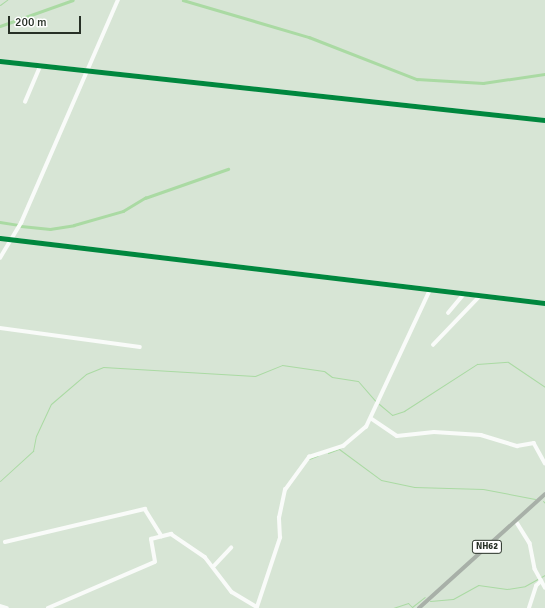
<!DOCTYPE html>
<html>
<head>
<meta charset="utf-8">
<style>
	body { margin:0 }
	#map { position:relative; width:545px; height:608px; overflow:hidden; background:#d7e5d5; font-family:Signika,sans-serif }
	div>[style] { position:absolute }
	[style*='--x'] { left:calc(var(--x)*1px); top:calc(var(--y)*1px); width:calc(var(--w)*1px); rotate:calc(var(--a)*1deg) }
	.stream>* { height:1px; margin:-0.5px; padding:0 0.5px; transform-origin:0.5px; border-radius:0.5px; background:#aadaa3 }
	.canal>* { height:2.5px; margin:-1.25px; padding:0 1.25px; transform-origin:1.25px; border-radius:1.25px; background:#aadaa3 }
	.minor>* { height:3.5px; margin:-1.75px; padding:0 1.75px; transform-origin:1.75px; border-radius:1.75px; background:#f9fbf9 }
	.major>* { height:4px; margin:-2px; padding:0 2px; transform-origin:2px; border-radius:2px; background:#a8b0a8 }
	.cycleway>* { height:5px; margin:-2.5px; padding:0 2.5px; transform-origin:2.5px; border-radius:2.5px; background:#00873e }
	span { translate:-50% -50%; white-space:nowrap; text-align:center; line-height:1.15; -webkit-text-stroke:4px #fff; paint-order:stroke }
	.shield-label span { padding:1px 3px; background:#fff; border:1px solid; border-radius:3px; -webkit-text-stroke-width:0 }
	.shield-label { font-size:9px; color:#273026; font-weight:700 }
	.scale { position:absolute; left:8px; top:16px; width:73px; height:18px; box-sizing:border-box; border:2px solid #273026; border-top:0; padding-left:5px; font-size:12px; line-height:14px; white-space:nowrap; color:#273026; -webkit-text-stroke:3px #fff; paint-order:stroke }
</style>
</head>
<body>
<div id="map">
	<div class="stream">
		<i style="--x:0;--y:5;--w:9;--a:-36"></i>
		<i style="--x:379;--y:404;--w:17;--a:40"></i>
		<i style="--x:392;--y:415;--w:13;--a:-18"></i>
		<i style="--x:404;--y:411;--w:87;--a:-32.8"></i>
		<i style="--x:477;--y:364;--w:31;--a:-4"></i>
		<i style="--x:508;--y:362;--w:45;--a:34"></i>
		<i style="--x:328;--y:453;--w:12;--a:-20"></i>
		<i style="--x:339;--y:449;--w:52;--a:36.4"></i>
		<i style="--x:381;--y:480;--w:34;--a:12"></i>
		<i style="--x:414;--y:487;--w:69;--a:1.7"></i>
		<i style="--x:483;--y:489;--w:53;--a:10.9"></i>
		<i style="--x:309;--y:459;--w:9;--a:-21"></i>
		<i style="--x:0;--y:481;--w:45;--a:-42.3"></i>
		<i style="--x:33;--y:451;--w:15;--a:-79"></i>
		<i style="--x:36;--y:436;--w:35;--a:-65"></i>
		<i style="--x:51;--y:404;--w:46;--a:-40.6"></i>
		<i style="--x:86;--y:374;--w:18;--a:-22"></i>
		<i style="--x:103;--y:367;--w:152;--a:3.4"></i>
		<i style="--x:255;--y:376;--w:29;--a:-22"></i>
		<i style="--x:282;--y:365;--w:42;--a:8.1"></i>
		<i style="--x:324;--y:371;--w:10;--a:37"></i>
		<i style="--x:332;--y:377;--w:26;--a:9"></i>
		<i style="--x:358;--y:381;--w:28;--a:49"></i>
		<i style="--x:543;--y:501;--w:3;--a:45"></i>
		<i style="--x:430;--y:601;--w:23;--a:-5"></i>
		<i style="--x:453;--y:599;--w:29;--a:-29"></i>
		<i style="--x:478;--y:585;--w:29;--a:8"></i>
		<i style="--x:507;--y:589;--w:18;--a:-9"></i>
		<i style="--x:525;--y:586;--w:23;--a:-29"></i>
		<i style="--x:393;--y:608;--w:16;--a:-18"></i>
		<i style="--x:408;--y:603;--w:6;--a:45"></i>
		<i style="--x:412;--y:607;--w:16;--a:-38"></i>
	</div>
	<div class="canal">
		<i style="--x:183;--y:0;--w:131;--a:16.4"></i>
		<i style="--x:309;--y:37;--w:116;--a:21.3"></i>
		<i style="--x:417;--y:79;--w:66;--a:3.5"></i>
		<i style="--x:483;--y:83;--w:63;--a:-8.3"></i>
		<i style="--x:0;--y:26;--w:77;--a:-19.6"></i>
		<i style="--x:0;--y:222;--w:18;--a:9"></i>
		<i style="--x:21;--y:226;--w:29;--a:6"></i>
		<i style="--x:50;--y:229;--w:24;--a:-9"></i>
		<i style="--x:74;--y:225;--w:51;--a:-15.9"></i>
		<i style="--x:123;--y:211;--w:26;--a:-31"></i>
		<i style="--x:145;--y:198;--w:88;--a:-19.3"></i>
	</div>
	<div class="minor">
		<i style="--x:0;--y:61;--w:548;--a:6.18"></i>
		<i style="--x:25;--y:102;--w:39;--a:-67"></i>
		<i style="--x:0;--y:238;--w:549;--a:6.8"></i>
		<i style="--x:0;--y:258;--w:41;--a:-59"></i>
		<i style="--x:21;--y:223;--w:243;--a:-66.5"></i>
		<i style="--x:448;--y:313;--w:25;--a:-50"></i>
		<i style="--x:0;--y:328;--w:141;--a:7.7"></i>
		<i style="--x:433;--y:345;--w:68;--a:-46.2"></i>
		<i style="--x:372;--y:419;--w:30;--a:34"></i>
		<i style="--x:397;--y:436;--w:37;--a:-6"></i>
		<i style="--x:434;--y:432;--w:47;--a:3.7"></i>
		<i style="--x:481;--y:435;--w:38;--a:17"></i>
		<i style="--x:517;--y:446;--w:17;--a:-10"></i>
		<i style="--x:534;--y:443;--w:23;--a:61"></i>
		<i style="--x:516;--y:521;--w:26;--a:58"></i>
		<i style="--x:530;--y:543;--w:26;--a:79"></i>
		<i style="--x:535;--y:569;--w:21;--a:61"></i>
		<i style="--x:5;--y:542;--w:144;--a:-13.3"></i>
		<i style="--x:145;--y:509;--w:32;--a:58"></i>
		<i style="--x:214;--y:566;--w:25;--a:-47"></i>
		<i style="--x:0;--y:606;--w:7;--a:16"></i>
		<i style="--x:257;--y:607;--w:73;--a:-71.6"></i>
		<i style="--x:280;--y:538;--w:20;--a:-93"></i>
		<i style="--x:279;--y:518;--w:29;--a:-78"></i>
		<i style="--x:285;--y:490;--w:41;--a:-54"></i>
		<i style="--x:309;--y:457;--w:36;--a:-18"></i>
		<i style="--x:343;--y:446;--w:30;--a:-40"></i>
		<i style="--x:366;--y:427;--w:151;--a:-65"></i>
		<i style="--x:48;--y:608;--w:116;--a:-23.3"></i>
		<i style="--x:155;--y:562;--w:23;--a:-100"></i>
		<i style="--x:151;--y:539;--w:21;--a:-14"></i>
		<i style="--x:171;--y:534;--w:41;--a:34.1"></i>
		<i style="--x:205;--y:557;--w:44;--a:52.4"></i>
		<i style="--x:232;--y:592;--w:29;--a:31"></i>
		<i style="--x:529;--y:608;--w:23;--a:-72"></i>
		<i style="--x:536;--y:586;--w:7;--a:-45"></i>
	</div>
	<div class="major">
		<i style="--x:419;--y:608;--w:170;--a:-42.1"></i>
	</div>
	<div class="cycleway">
		<i style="--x:0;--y:61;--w:548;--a:6.18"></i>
		<i style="--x:0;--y:238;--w:549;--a:6.8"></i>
	</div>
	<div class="shield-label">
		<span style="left:487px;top:547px">NH62</span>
	</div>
	<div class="scale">200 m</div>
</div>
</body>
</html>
